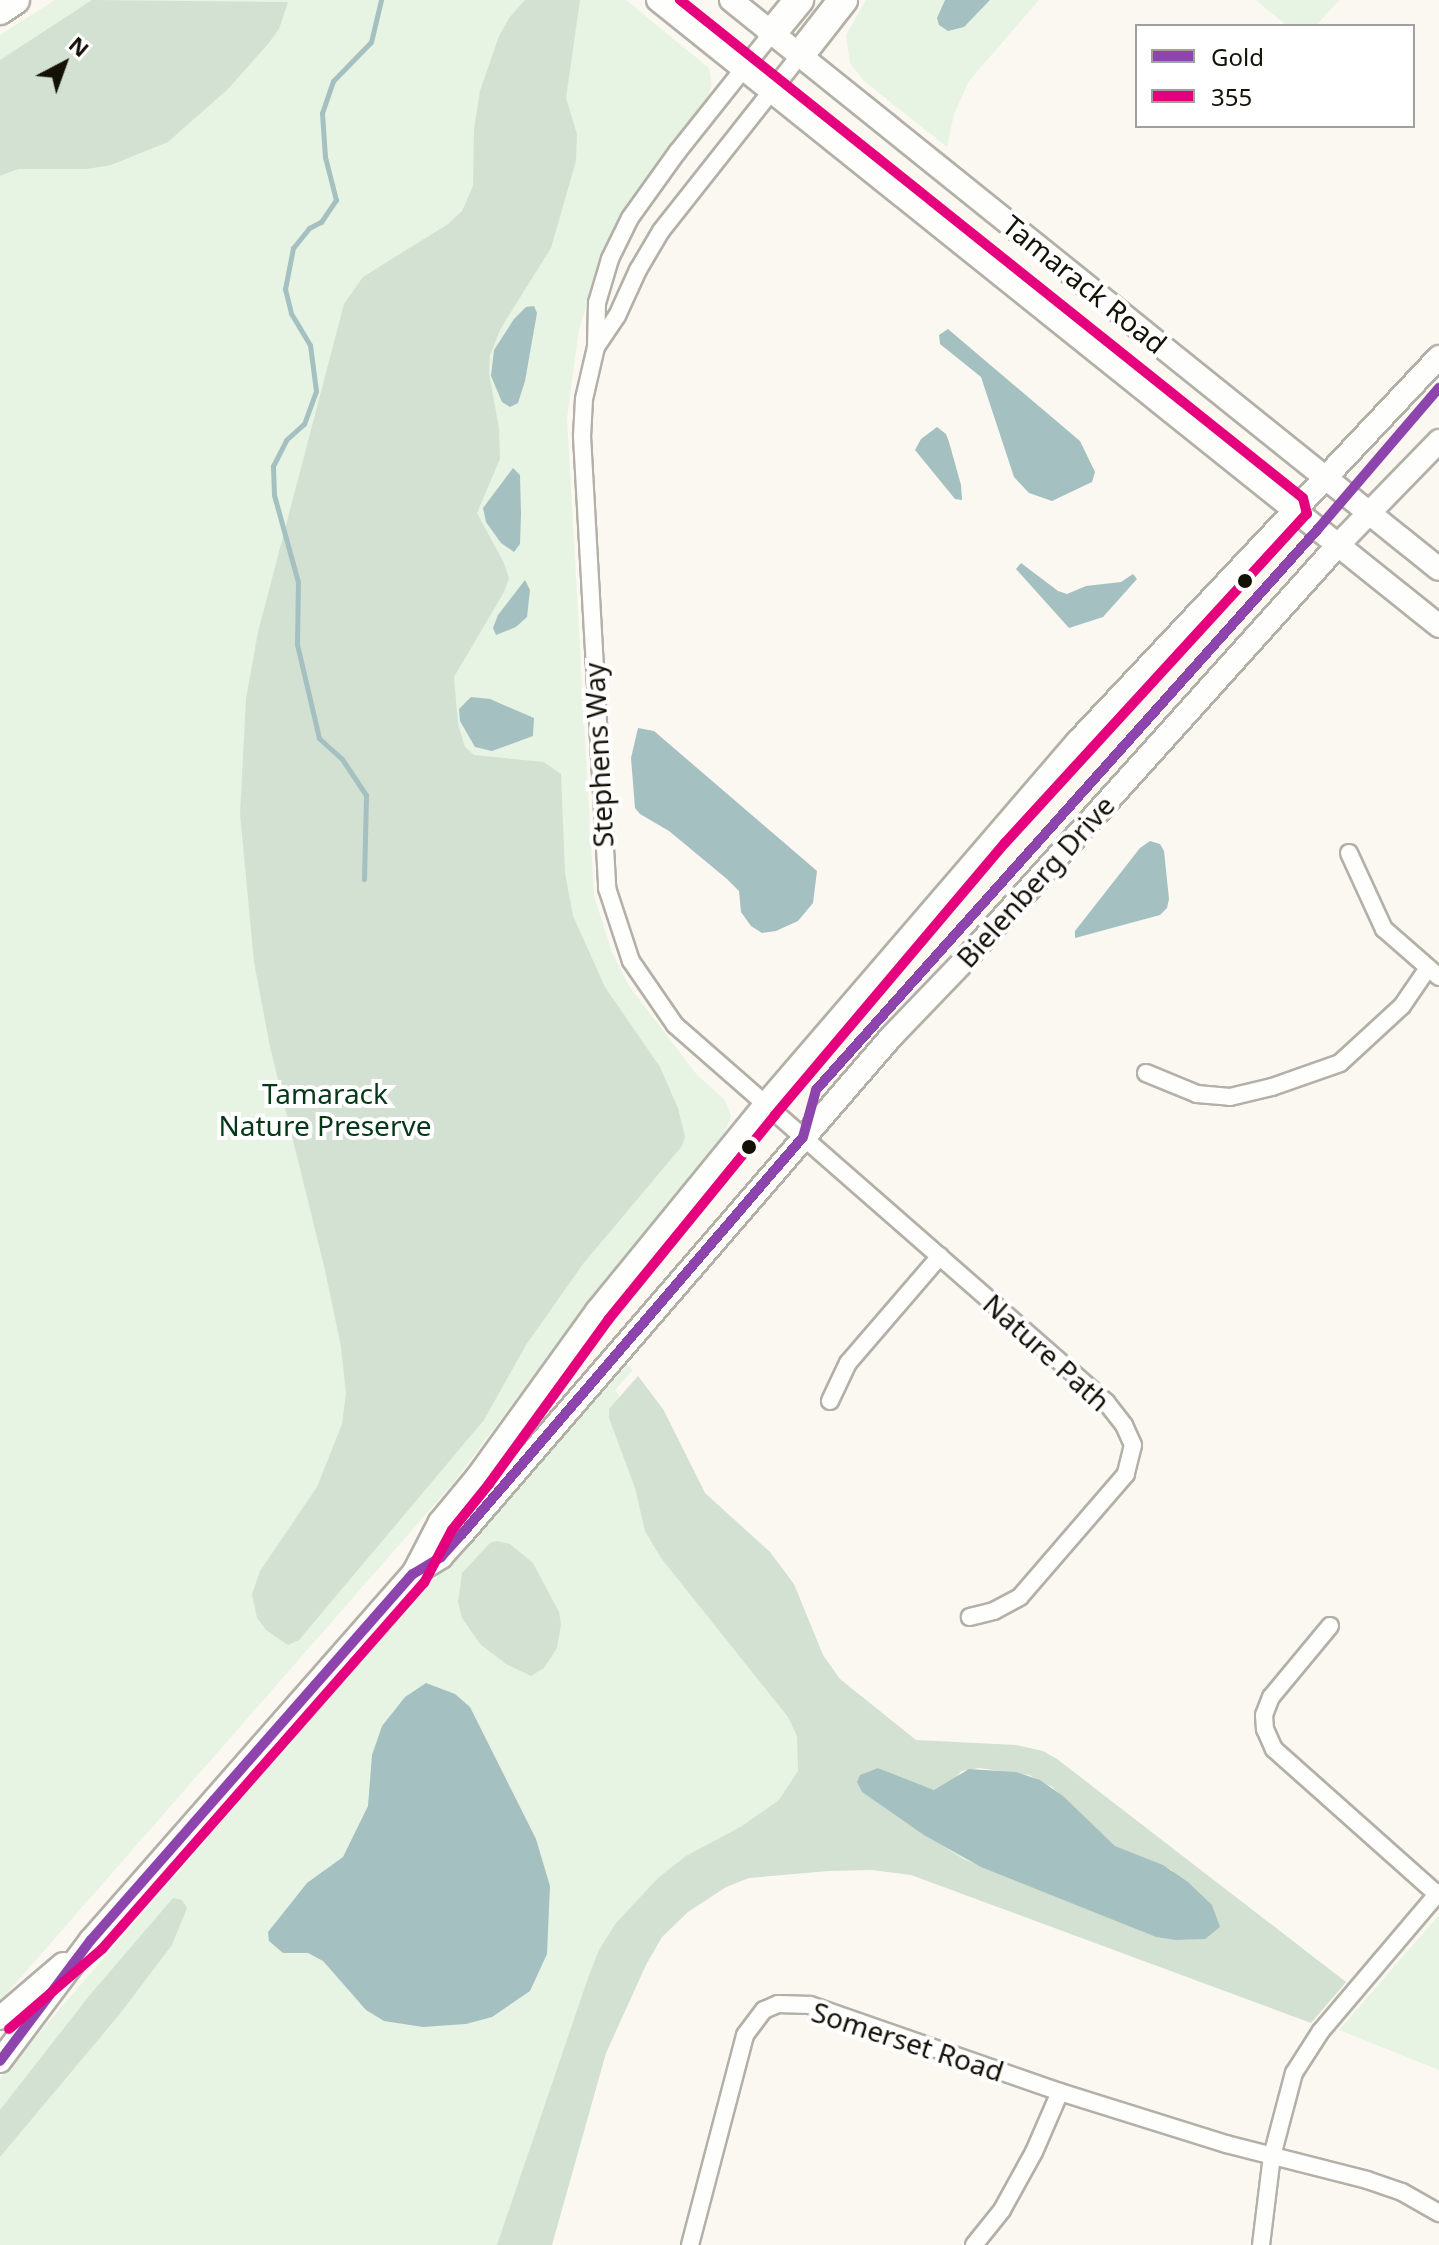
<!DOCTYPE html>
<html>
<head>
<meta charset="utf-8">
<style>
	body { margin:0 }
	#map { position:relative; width:1439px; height:2245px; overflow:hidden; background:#faf8f0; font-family:"Noto Sans",sans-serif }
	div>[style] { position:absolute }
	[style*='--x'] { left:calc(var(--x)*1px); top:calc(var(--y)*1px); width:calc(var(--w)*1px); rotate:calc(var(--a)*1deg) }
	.green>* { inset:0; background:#e7f4e4 }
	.forest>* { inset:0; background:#d2e1d1 }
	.water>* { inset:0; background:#a5c0c1 }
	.stream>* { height:5px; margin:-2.5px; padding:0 2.5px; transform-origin:2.5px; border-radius:2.5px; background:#a5c0c1 }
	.roads { filter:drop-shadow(2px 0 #b3b0a7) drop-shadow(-2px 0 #b3b0a7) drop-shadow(0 2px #b3b0a7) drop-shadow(0 -2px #b3b0a7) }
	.street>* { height:16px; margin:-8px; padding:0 8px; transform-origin:8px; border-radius:8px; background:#fefefd }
	.secondary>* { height:22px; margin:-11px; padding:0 11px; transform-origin:11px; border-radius:11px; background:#fefefd }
	.highway>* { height:28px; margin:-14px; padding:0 14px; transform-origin:14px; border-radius:14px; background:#fefefd }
	.bus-1>* { height:10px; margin:-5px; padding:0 5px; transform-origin:5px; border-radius:5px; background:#8e44ad }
	.bus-2>* { height:10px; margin:-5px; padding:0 5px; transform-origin:5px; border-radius:5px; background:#e5007d }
	.dots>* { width:22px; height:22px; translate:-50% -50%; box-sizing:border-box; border:4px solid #fff; border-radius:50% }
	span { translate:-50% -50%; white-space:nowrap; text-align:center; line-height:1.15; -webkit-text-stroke:8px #fff; paint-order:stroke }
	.street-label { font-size:28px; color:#141107 }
	.park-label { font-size:28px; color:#063718 }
	.legend { position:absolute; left:1135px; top:24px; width:280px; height:104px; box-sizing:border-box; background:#fff; border:2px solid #a1a09c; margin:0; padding:10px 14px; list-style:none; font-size:24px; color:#141107 }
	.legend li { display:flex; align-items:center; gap:16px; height:40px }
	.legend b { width:40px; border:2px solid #a1a09c }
	.north { position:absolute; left:24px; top:24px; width:80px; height:80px; -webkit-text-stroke:6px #fff; paint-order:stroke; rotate:41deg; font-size:22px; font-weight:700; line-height:32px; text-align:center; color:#141107 }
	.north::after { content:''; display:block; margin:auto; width:28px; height:36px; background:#141107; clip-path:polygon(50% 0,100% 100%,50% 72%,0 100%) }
</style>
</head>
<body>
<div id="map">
	<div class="green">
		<i style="clip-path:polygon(55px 0,626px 0,709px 68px,712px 85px,706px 105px,645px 182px,600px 264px,579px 329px,567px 418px,594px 896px,612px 952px,629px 986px,697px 1075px,725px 1100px,731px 1116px,725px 1132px,593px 1295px,455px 1481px,0 2001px,0 35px)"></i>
		<i style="clip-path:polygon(866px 0,1039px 0,969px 81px,954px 114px,947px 147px,864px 81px,850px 63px,846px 35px)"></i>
		<i style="clip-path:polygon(1256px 0,1339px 0,1316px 26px,1287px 26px)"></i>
		<i style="clip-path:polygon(627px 1365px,633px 1370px,615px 1390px,810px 1673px,915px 1752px,1345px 1984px,1314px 2019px,859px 1852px,725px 1873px,654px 1928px,603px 2027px,541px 2245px,0 2245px,0 2078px,359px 1663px)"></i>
		<i style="clip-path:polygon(1439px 1915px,1439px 2070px,1339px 2030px)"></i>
	</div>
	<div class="forest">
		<i style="clip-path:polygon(92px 0,288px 2px,279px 29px,268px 44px,228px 89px,168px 142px,111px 165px,87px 169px,18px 169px,0 176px,0 60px)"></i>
		<i style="clip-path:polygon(525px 0,580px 0,566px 98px,577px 134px,576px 161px,551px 248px,501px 328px,490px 355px,489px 373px,499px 428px,500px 459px,477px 513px,504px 563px,509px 578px,504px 592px,454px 677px,458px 724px,465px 747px,474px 755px,544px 762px,561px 774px,565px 873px,573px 916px,605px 987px,660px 1067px,678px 1108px,685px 1137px,682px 1146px,583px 1264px,526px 1345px,484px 1420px,299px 1640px,288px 1645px,266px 1630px,257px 1618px,252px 1594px,260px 1571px,317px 1487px,342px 1424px,346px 1393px,341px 1347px,325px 1270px,270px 1047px,254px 962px,240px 814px,246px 699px,258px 632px,344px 304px,363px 277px,448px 224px,462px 211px,473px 186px,474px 129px,480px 91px,499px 36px,509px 18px)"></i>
		<i style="clip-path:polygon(evenodd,638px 1376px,663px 1409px,705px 1493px,770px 1552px,794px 1584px,823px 1655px,840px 1679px,916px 1740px,1016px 1745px,1043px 1751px,1057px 1759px,1346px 1982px,1311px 2023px,911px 1875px,872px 1870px,828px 1871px,749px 1878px,726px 1887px,688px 1912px,662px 1937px,646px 1965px,606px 2053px,552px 2245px,497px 2245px,588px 1978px,599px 1950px,616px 1923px,658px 1878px,686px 1856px,742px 1826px,779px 1800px,798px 1771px,797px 1736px,788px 1717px,661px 1558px,645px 1531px,635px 1488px,609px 1418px,609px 1409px,638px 1376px,878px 1768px,934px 1790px,946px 1786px,962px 1771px,979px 1768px,1029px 1775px,1052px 1787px,1115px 1846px,1172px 1870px,1205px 1939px,1175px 1940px,1156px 1937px,963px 1859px,862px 1792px,857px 1782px,860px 1775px,878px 1768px)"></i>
		<i style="clip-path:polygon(497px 1541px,510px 1544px,533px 1563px,559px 1612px,561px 1625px,557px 1648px,544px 1668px,531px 1676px,506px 1664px,480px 1644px,462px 1618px,458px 1602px,462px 1573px,490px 1543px)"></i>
		<i style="clip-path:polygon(173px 1898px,182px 1900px,187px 1908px,172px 1945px,119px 2015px,0 2157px,0 2110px,89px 1996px)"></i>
	</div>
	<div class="water">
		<i style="clip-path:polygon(945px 0,990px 0,964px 27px,948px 31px,939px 25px,937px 18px)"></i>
		<i style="clip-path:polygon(534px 306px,537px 313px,525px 381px,518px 403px,510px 407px,502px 402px,491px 376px,494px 350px,514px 319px,526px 307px)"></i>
		<i style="clip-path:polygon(948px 329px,1080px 441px,1095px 472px,1092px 482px,1052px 501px,1029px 493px,1014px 477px,981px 377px,940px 344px,939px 335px)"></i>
		<i style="clip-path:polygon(937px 427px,946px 434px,949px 442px,961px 485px,962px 500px,955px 499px,915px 450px,921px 439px)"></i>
		<i style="clip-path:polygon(513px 468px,520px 475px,521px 514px,520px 544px,514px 552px,501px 543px,486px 522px,483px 508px)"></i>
		<i style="clip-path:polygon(1021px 563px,1058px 591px,1067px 594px,1086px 586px,1121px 582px,1133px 574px,1137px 579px,1103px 617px,1069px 628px,1016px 569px)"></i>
		<i style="clip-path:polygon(525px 580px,530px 590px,527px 617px,516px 627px,496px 635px,493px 628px,498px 615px)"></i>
		<i style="clip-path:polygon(471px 697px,490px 699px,534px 718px,533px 736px,492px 751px,475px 747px,460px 721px,459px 709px)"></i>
		<i style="clip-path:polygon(638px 728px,654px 731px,817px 871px,813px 903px,798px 921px,776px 931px,762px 933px,751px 926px,741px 912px,739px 891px,727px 879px,669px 831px,640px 814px,635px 808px,631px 758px)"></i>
		<i style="clip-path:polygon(1150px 841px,1160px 844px,1164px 851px,1169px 899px,1167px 908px,1160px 915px,1075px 938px,1075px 931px,1140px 848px)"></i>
		<i style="clip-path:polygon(426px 1683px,455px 1694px,470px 1707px,536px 1839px,550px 1886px,547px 1954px,530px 1991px,492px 2017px,466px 2024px,423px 2027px,384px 2021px,366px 2010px,323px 1961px,308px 1953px,283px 1953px,269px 1941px,268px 1932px,307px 1883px,343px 1857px,368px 1806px,372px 1755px,382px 1726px,405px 1697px)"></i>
		<i style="clip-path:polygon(878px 1768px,934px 1790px,969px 1769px,1016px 1772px,1040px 1780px,1063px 1796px,1115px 1846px,1163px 1865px,1188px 1882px,1212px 1905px,1220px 1927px,1205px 1939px,1175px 1940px,1156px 1937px,981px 1867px,924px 1835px,862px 1792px,857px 1782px,860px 1775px)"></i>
	</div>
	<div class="stream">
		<i style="--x:364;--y:879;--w:84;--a:-88.6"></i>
		<i style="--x:366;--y:795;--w:43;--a:-123.7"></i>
		<i style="--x:342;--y:759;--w:31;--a:-138"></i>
		<i style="--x:319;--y:738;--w:97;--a:-103.2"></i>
		<i style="--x:297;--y:644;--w:62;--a:-89.1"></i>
		<i style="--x:298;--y:582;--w:90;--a:-105.4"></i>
		<i style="--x:274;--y:495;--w:29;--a:-92"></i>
		<i style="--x:273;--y:466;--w:29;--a:-63"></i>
		<i style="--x:286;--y:440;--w:24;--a:-42"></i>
		<i style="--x:304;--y:424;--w:35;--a:-70"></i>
		<i style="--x:316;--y:391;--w:46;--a:-97.4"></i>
		<i style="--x:310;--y:345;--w:37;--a:-121"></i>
		<i style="--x:291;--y:313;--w:25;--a:-104"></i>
		<i style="--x:285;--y:289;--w:42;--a:-79"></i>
		<i style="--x:293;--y:248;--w:26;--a:-51"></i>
		<i style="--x:309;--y:228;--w:13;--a:-27"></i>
		<i style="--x:321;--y:222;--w:27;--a:-56"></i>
		<i style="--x:336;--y:200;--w:44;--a:-104.3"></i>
		<i style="--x:325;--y:157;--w:44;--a:-93.9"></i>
		<i style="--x:322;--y:113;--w:34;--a:-71"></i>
		<i style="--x:333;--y:81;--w:54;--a:-45.7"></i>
		<i style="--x:371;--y:42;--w:43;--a:-76.6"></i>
	</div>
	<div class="roads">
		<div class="street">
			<i style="--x:772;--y:33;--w:151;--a:128.5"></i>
			<i style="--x:678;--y:151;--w:82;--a:125.6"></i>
			<i style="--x:630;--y:218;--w:46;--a:116"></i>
			<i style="--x:610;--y:259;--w:46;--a:106.5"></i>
			<i style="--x:597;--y:303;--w:44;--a:91.3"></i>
			<i style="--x:596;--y:347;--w:53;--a:103"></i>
			<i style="--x:584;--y:399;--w:37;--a:93"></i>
			<i style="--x:582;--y:436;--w:453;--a:86.8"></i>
			<i style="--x:607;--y:888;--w:77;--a:71.8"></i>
			<i style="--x:631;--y:961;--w:78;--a:55.5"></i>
			<i style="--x:675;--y:1025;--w:573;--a:41.18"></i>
			<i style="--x:1106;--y:1402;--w:29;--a:52"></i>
			<i style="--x:1124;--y:1425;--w:22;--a:66"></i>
			<i style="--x:1133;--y:1445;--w:30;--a:104"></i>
			<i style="--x:1126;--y:1474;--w:162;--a:130.8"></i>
			<i style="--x:1020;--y:1597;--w:30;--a:152"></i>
			<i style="--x:994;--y:1611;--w:25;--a:166"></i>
			<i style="--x:596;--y:347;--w:37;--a:-56"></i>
			<i style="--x:617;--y:316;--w:51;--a:-65.5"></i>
			<i style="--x:638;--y:270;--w:45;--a:-59.5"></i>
			<i style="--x:661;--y:231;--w:224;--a:-51.7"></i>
			<i style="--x:1349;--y:853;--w:84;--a:65.3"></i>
			<i style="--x:1384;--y:929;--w:73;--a:41.1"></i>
			<i style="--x:1146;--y:1073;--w:55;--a:22.4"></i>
			<i style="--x:1197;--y:1094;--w:33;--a:5"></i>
			<i style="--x:1230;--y:1097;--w:43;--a:-13.4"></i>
			<i style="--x:1272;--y:1087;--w:72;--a:-19.4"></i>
			<i style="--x:1340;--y:1063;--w:84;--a:-42.6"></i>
			<i style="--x:1402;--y:1006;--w:46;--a:-55.6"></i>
			<i style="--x:830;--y:1401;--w:42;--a:-64.7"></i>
			<i style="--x:848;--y:1363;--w:141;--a:-49.3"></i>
			<i style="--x:1330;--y:1626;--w:92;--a:129.7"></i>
			<i style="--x:1271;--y:1697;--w:19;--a:111"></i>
			<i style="--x:1264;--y:1715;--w:14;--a:86"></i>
			<i style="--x:1265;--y:1729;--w:22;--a:66"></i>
			<i style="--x:1274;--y:1749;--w:218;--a:41.7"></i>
			<i style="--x:690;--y:2245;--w:217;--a:-75.3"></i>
			<i style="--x:745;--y:2035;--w:31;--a:-53"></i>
			<i style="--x:764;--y:2010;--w:15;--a:-23"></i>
			<i style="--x:778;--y:2004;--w:32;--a:2"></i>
			<i style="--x:810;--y:2005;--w:265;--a:19.2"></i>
			<i style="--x:1060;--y:2092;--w:174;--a:17.4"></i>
			<i style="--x:1226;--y:2144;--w:146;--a:14.3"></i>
			<i style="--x:1367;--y:2180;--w:37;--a:19"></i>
			<i style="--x:1402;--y:2192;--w:43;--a:29.6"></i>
			<i style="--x:974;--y:2245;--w:45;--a:-51.3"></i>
			<i style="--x:1002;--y:2210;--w:66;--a:-61.1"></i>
			<i style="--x:1034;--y:2152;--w:65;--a:-66.6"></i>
			<i style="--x:1261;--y:2245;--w:90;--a:-83"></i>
			<i style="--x:1272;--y:2156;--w:86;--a:-75.2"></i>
			<i style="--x:1294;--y:2073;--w:50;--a:-57.3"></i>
			<i style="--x:1321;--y:2031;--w:182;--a:-49.7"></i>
		</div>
		<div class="secondary">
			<i style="--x:658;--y:0;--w:1001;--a:38.71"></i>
			<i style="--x:731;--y:0;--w:908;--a:38.79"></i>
			<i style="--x:413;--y:1574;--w:59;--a:-62.6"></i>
			<i style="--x:440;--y:1522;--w:60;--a:-50.4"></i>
			<i style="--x:478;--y:1476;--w:203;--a:-54.2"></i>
			<i style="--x:597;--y:1311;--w:264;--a:-50.8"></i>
			<i style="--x:764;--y:1106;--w:481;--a:-49.3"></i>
			<i style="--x:1078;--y:741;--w:527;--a:-46.77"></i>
			<i style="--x:0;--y:2018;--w:83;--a:-40.6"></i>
			<i style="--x:0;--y:2061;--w:151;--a:-53.1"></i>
			<i style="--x:91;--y:1940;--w:487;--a:-48.7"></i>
			<i style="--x:413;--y:1574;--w:33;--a:-31"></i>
			<i style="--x:441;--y:1557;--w:31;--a:-48"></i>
			<i style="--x:462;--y:1534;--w:657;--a:-49.2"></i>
			<i style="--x:891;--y:1037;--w:105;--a:-46.2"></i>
			<i style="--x:964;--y:961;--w:559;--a:-48.04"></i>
			<i style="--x:1338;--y:545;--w:145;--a:-45.8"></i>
		</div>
		<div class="highway">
			<i style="--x:0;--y:10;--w:18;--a:-34"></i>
			<i style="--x:772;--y:33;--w:43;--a:-50.7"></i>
			<i style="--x:800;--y:55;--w:70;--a:-52"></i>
		</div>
	</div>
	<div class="bus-1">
		<i style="--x:0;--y:2061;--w:151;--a:-53.1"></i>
		<i style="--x:91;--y:1940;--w:487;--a:-48.7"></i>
		<i style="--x:413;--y:1574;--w:33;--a:-31"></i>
		<i style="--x:441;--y:1557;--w:31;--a:-48"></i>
		<i style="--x:462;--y:1534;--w:523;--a:-49.34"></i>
		<i style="--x:803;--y:1137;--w:49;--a:-74.5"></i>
		<i style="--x:816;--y:1090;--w:753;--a:-48.18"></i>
		<i style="--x:1318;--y:529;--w:186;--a:-49.4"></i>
	</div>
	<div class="bus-2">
		<i style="--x:9;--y:2029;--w:123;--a:-40.7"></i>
		<i style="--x:102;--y:1949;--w:487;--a:-48.7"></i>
		<i style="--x:424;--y:1583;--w:60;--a:-62.2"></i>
		<i style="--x:452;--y:1530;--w:59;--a:-51.2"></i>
		<i style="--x:489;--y:1484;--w:203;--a:-54"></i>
		<i style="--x:608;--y:1320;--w:264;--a:-50.8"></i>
		<i style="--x:775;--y:1115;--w:356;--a:-49.8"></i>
		<i style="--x:1005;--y:843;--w:447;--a:-47.5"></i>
		<i style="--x:1307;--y:514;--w:16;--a:-104"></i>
		<i style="--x:1303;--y:498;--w:798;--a:-141.36"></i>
	</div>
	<div class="dots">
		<i style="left:1245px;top:581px;background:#141107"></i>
		<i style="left:749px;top:1147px;background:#141107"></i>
	</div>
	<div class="street-label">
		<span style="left:1085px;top:284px;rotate:39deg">Tamarack Road</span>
		<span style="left:598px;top:755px;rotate:-93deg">Stephens Way</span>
		<span style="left:1035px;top:881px;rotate:-48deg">Bielenberg Drive</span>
		<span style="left:1047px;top:1352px;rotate:42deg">Nature Path</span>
		<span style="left:908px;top:2041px;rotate:18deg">Somerset Road</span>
	</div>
	<div class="park-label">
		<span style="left:325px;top:1109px">Tamarack<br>Nature Preserve</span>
	</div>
	<ul class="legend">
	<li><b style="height:10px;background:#8e44ad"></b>Gold</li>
	<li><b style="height:10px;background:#e5007d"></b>355</li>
	</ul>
	<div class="north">N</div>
</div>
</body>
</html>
